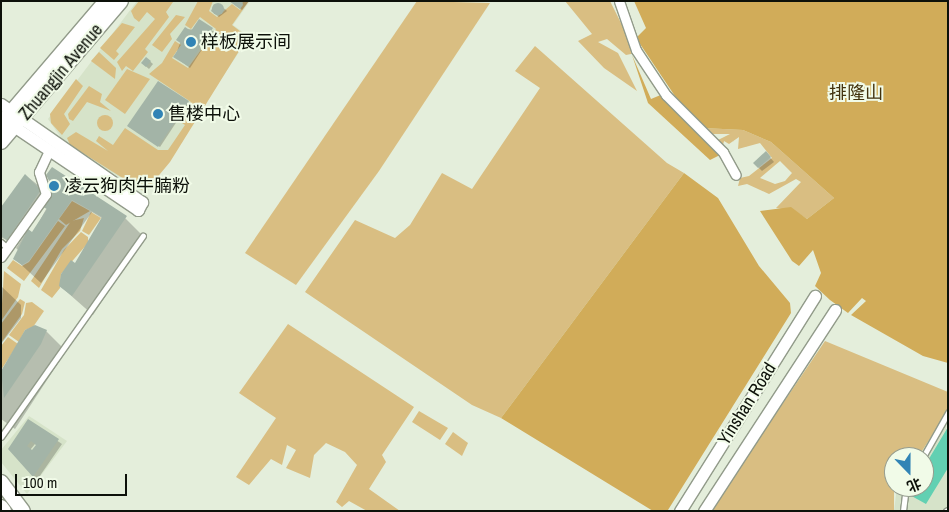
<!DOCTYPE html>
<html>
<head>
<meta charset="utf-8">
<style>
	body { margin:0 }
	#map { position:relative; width:949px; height:512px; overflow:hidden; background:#e4eedb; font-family:"Archivo Narrow","Noto Sans SC",sans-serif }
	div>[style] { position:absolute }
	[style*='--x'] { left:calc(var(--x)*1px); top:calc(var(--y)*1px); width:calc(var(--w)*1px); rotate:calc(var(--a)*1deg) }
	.built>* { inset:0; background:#d6e3c9 }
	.green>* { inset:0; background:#d9be82 }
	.round { border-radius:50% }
	.forest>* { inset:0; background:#d1ac59 }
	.water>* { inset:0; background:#62d0b2 }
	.shadow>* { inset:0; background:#0003 }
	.building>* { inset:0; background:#a3b4a7 }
	.roads { filter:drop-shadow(1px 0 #929b8a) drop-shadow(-1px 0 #929b8a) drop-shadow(0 1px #929b8a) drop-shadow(0 -1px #929b8a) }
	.lane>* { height:4.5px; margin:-2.25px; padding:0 2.25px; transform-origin:2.25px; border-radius:2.25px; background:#fff }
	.street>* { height:9px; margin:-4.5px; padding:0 4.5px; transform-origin:4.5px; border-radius:4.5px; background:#fff }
	.secondary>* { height:11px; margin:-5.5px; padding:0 5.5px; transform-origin:5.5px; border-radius:5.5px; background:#fff }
	.primary>* { height:14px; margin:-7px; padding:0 7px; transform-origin:7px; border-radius:7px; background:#fff }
	.dots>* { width:14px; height:14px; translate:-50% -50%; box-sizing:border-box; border:2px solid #f1fbe8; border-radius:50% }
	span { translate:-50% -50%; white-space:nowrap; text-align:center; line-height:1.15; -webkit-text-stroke:4px #f1fbe8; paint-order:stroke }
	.poi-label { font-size:18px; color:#0d110a }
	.left { translate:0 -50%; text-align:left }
	.street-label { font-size:18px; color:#0d110a }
	.park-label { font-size:18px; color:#42320d }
	.frame { position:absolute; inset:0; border:2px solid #0d110a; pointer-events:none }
	.north { position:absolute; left:884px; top:447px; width:50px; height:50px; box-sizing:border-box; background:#f1fbe8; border:1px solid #969d8f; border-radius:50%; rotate:158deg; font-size:14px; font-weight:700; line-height:20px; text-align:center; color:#0d110a }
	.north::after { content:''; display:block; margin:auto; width:18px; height:22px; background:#3184b5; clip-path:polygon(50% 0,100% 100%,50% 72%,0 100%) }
	.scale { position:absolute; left:15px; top:474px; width:112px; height:22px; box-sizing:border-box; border:2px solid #0d110a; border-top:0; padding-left:6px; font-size:15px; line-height:18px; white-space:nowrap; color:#0d110a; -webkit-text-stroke:4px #f1fbe8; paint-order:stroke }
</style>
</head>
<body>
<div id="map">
	<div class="built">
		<i style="clip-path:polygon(137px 1px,250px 1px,233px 25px,247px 35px,245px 43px,146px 193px,66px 145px,48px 119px)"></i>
		<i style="clip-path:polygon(946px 409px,948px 511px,894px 511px,897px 487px,924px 487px,924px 457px,918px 457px)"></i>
		<i style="clip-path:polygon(29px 416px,67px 441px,27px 494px,1px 462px,1px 450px)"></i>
	</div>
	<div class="green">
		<i style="clip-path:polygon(139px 1px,173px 2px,166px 12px,169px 17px,145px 49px,148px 52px,133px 71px,126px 66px,122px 71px,117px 62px,155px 19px,147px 12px,139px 22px,134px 18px,131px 11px)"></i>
		<i style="clip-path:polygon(198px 1px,213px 1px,209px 11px,217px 17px,232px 4px,240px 10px,243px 1px,249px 1px,232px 25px,245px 35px,241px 40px,244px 43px,170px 162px,145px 192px,70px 145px,67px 138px,76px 132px,108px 151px,96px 141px,99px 136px,113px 145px,125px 128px,158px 150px,168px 150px,185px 125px,179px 121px,191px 102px,149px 74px,162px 63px,175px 41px,181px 45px,172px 58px,188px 68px,216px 29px,200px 17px,191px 29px,185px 25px)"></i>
		<i style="clip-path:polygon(417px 1px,490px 3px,379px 171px,296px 285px,245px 253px)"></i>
		<i style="clip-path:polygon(565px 1px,610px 1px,636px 53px,626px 55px,607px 39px,598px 42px,618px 53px,637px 91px,604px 68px,578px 41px,592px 34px)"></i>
		<i style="clip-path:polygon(176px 15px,185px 17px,170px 34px,172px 39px,162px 52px,152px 45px)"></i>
		<i style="clip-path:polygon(122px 23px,135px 27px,116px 51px,119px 54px,114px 60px,100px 48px)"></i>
		<i style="clip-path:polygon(535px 46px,667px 163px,684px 173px,501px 418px,472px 405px,305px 292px,355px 220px,395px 238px,410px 225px,442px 173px,472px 189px,540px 88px,515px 71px)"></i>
		<i style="clip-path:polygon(99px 52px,116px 68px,115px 79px,91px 61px)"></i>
		<i style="clip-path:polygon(127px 69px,150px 79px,125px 114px,105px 100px)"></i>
		<i style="clip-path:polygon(76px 79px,83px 86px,64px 114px,70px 124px,62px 135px,51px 123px,50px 114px)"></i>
		<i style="clip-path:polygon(89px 86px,102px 94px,100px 102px,111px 111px,87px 102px,73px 121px,69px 119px,68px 114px)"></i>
		<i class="round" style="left:97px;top:115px;width:16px;height:16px"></i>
		<i style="clip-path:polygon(evenodd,703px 128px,743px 130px,771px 142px,834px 198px,807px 219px,795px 211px,776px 208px,801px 182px,796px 179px,769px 194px,747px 184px,738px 186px,740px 178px,749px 176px,772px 158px,760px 143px,738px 149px,739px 137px,729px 144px,724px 141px,722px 149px,716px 141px,730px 134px,710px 134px,703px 128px,780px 161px,792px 173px,785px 181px,775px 184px,760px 178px,780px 161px)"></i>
		<i style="clip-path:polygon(72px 201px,90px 211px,66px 225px,59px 219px)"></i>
		<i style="clip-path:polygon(91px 212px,101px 218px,89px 235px,82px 231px)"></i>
		<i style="clip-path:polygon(84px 218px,80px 231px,62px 249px,39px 288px,31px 281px,71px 221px)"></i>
		<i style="clip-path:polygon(58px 221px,65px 226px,24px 281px,7px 268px,13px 260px,22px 266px,29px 262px)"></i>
		<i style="clip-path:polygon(81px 232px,88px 237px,88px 243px,61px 274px,60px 288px,52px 298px,41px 290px,64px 250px)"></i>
		<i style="clip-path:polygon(4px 271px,21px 284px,18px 297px,1px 321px)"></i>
		<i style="clip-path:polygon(20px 299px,25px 302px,22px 314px,1px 343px,1px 324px)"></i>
		<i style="clip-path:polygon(32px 302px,44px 311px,33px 327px,25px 330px,19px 342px,9px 335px,24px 315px,26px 303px)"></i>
		<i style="clip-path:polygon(288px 324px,414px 407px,382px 455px,386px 462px,369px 489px,400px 511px,367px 511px,349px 501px,342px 507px,336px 502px,357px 465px,345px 452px,326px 443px,314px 455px,310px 478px,286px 468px,296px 450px,287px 445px,282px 465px,271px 459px,249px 485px,236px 477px,276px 418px,239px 393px)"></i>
		<i style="clip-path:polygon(8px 337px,18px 344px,1px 370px,1px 346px)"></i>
		<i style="clip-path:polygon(825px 341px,948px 392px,948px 411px,918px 457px,894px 457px,894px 511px,710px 511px)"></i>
		<i style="clip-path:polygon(419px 411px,448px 428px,440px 440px,412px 422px)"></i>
		<i style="clip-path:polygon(453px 432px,468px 443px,462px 456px,445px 444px)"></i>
	</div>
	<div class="forest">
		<i style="clip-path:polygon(634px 1px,948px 1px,948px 363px,923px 356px,851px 315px,866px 301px,862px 298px,848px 313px,830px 300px,815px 286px,821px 273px,813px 250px,799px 266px,792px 261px,760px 211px,791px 207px,807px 219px,834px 198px,771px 142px,743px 130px,703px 128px,685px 111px,636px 38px,646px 28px)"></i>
		<i style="clip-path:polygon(632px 55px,651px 99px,663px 94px,722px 154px,710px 160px,648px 103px)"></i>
		<i style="clip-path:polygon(684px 173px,718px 198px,759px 266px,790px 303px,791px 313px,668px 510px,653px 511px,501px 418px)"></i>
	</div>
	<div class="water">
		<i style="clip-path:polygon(948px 427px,948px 468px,926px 504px,908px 494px,912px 487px,924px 487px,924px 467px)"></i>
	</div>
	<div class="shadow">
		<i style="clip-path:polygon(230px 1px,249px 1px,242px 10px)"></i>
		<i style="clip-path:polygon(214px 4px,225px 9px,227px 11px,219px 17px,211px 11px)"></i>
		<i style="clip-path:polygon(185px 29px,214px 31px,190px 68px,175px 57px)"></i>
		<i style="clip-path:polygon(146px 58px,153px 64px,149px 69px,142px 63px)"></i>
		<i style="clip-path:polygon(158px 83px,189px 103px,160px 147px,128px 126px)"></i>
		<i style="clip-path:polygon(769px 156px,774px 162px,762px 171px,754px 163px)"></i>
		<i style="clip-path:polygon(25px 175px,42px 188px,38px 207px,11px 243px,1px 237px,1px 209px)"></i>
		<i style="clip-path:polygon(48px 175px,124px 217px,144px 237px,93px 315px,60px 286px,105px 220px,92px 212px,41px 283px,15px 259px,20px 252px,16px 248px,28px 230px,33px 233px,56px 191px)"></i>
		<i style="clip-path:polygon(1px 286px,21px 305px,21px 318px,1px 344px)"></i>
		<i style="clip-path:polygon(46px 331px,66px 351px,15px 429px,1px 419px,1px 373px)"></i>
		<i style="clip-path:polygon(evenodd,28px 421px,62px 444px,37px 480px,10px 449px,28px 421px,35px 444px,37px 445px,32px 452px,30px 450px,35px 444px)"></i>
	</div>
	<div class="building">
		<i style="clip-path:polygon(229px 1px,242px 1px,243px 5px,240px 9px)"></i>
		<i class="round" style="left:212px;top:3px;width:12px;height:12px"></i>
		<i style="clip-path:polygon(199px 19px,213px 28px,188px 66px,173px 57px,182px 44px,176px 40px,185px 27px,191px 31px)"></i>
		<i style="clip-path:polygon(146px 57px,151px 61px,146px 67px,141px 63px)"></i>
		<i style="clip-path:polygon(158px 81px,189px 101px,158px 147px,127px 126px)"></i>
		<i style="clip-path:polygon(766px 151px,771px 157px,758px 168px,753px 163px)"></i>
		<i style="clip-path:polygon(52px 167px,127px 216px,72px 296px,59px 286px,61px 274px,71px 260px,75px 263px,102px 217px,72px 200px,29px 261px,22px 265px,13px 259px,28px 229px,32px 232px,47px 209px,43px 207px,54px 190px,46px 175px)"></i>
		<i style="clip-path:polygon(25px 174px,41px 190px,7px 240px,1px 236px,1px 207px)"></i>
		<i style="clip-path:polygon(35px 325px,47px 330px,41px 344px,4px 398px,1px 371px,25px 330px)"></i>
		<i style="clip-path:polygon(evenodd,28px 419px,59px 439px,33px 477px,8px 449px,28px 419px,31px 441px,36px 445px,32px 450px,27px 446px,31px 441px)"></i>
	</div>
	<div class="roads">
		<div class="lane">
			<i style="--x:1;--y:242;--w:9;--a:41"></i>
			<i style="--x:1;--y:437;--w:246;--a:-54.8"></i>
			<i style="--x:923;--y:457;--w:51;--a:-60.4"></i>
			<i style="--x:903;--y:511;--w:24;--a:-83"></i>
			<i style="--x:946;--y:511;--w:2;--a:-27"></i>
		</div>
		<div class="street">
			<i style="--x:619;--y:1;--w:52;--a:70.9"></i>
			<i style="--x:636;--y:50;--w:54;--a:56.3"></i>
			<i style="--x:666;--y:95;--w:81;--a:45"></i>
			<i style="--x:723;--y:152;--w:26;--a:61"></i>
			<i style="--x:1;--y:257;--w:77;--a:-54.5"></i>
			<i style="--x:46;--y:194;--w:23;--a:-108"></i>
			<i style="--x:39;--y:172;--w:19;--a:-65"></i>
		</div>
		<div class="secondary">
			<i style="--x:1;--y:104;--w:172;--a:34.8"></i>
			<i style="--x:142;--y:202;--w:9;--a:117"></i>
			<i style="--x:138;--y:210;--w:156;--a:-146"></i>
			<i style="--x:680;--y:511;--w:254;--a:-57.9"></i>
			<i style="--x:704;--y:511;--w:240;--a:-56.9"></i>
		</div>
		<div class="primary">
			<i style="--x:1;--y:124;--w:162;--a:-49.5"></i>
			<i style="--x:1;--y:142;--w:185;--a:-49.6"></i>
			<i style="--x:1;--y:482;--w:36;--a:53"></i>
			<i style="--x:1;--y:507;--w:5;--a:53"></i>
		</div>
	</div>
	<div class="dots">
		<i style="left:191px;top:42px;background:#3184b5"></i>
		<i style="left:158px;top:114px;background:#3184b5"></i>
		<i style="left:54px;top:186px;background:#3184b5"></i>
	</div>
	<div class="poi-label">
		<span class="left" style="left:201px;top:42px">样板展示间</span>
		<span class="left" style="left:168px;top:114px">售楼中心</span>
		<span class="left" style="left:64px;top:186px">凌云狗肉牛腩粉</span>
	</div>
	<div class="street-label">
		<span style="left:61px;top:72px;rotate:-50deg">Zhuangjin Avenue</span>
		<span style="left:747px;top:404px;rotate:-58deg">Yinshan Road</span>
	</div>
	<div class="park-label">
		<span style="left:856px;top:93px">排隆山</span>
	</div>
	<div class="frame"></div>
	<div class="north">北</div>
	<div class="scale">100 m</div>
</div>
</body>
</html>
